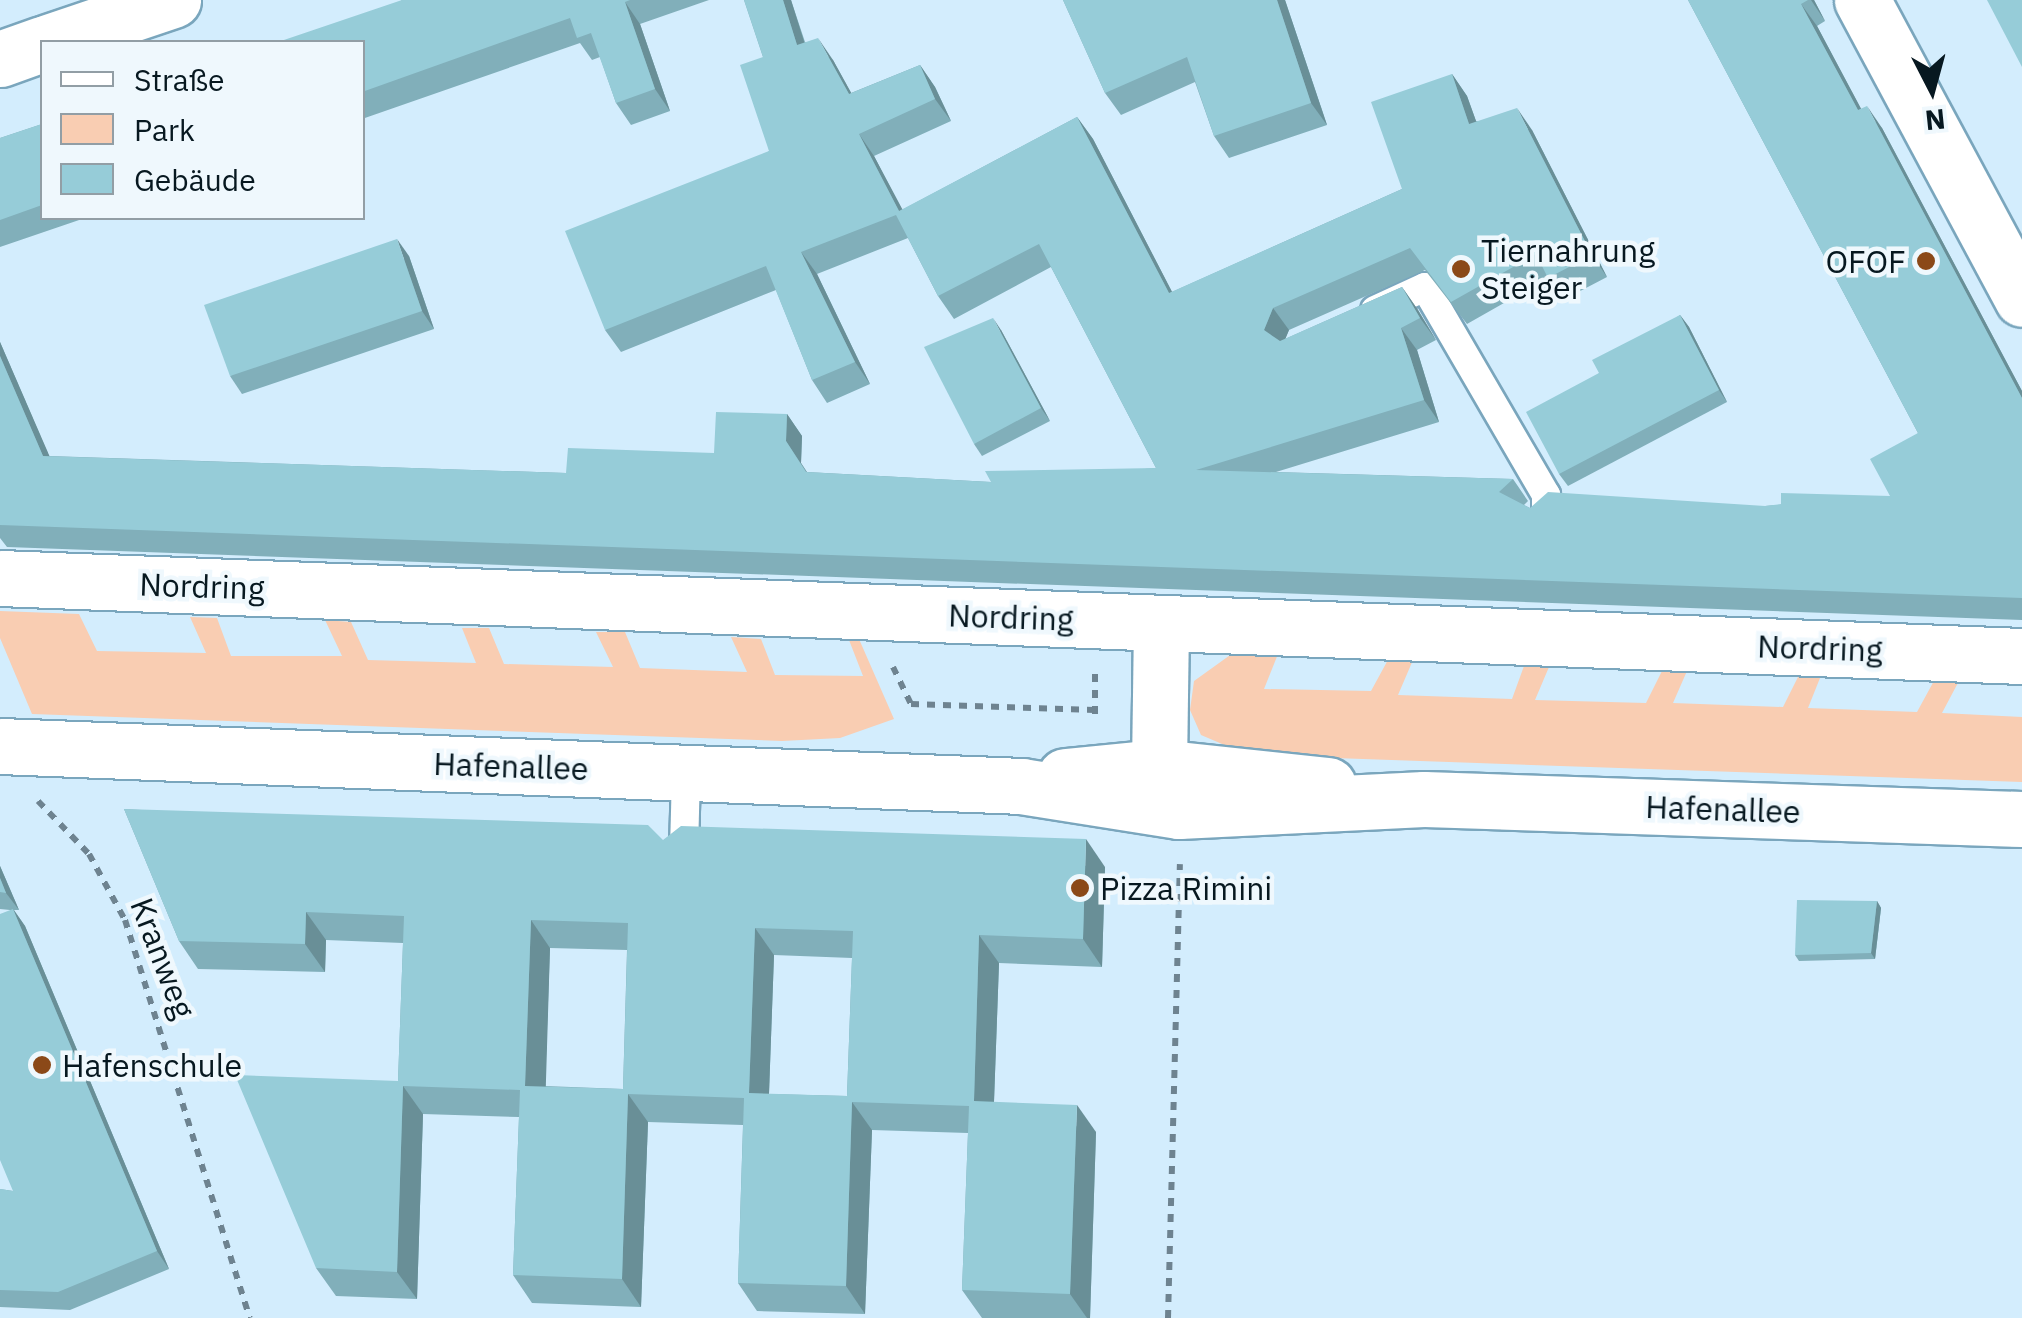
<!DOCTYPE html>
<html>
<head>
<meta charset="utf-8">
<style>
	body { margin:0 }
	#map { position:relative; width:2022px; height:1318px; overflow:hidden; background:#d3edfd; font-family:"IBM Plex Sans",sans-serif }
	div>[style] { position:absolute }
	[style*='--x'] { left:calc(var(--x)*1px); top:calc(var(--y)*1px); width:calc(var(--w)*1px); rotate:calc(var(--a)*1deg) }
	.green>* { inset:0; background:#f9cdb2 }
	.path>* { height:6px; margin-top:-3px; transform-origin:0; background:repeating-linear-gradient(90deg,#6e8390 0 8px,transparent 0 16px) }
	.roads { filter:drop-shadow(2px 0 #7aa6bd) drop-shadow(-2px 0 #7aa6bd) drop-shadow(0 2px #7aa6bd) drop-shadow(0 -2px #7aa6bd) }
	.lane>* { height:28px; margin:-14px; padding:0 14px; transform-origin:14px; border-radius:14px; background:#fff }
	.street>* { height:55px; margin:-27.5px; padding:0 27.5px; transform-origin:27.5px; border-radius:27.5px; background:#fff }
	.primary>* { height:55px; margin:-27.5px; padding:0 27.5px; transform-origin:27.5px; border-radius:27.5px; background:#fff }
	.wall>* { inset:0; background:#81afba }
	.shaded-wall>* { inset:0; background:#698f97 }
	.building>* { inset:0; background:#96ccd8 }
	.dots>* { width:28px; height:28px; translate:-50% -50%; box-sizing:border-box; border:5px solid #eff8fd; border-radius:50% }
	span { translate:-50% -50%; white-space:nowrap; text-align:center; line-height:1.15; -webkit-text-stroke:9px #eff8fd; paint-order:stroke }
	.poi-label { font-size:32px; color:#071820 }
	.left { translate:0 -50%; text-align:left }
	.right { translate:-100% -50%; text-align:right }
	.street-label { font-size:32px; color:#071820 }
	.legend { position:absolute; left:40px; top:40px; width:325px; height:180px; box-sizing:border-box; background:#eff8fd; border:2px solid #929ea5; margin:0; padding:12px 18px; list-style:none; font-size:30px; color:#071820 }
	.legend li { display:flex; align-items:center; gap:20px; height:50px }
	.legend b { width:50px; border:2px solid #929ea5 }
	.north { position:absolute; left:1882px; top:40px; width:100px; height:100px; -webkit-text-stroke:8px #eff8fd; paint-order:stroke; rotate:174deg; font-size:28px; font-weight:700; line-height:40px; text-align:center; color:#071820 }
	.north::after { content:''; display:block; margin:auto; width:35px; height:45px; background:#071820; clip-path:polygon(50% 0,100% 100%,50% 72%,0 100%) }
</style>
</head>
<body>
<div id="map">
	<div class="green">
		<i style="clip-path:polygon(0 611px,79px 614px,97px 651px,206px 653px,190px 617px,217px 618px,231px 656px,342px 656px,325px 620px,351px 622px,368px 660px,476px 663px,462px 628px,489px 628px,504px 664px,613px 667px,596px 632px,625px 632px,640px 668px,747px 672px,731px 637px,761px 639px,775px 675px,863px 676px,849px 640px,859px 639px,894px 719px,840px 738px,782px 741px,32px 714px,0 638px)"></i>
		<i style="clip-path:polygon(1233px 653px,1278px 654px,1264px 689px,1371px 691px,1389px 658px,1413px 660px,1398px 695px,1512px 699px,1524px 666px,1549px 667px,1535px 700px,1646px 703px,1662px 671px,1687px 671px,1673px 703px,1783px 707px,1800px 673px,1822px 673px,1808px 708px,1917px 712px,1935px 679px,1960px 679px,1942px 713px,2022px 717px,2022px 782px,1248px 755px,1201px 735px,1190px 710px,1194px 681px)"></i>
	</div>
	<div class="path">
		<i style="--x:893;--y:667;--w:41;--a:64.1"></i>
		<i style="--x:911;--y:704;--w:184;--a:1.9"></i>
		<i style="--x:1095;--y:714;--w:42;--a:-90"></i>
		<i style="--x:38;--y:801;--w:74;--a:46.1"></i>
		<i style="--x:89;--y:854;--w:75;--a:61.4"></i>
		<i style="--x:125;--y:920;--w:417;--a:72.6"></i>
		<i style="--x:1168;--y:1318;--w:454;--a:-88.5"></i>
	</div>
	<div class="roads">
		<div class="lane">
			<i style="--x:1375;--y:310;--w:55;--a:-24.7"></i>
			<i style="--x:1425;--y:287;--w:241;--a:59.8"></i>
			<i style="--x:1546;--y:495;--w:18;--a:90"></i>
			<i style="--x:684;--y:850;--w:77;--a:-88.5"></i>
		</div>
		<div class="street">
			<i style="--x:1862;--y:0;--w:339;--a:61.8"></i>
			<i style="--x:48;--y:42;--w:132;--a:-18.6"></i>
			<i style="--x:0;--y:59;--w:45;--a:-19.7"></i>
			<i style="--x:0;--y:578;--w:2024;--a:2.21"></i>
			<i style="--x:1159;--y:767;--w:144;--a:-89.2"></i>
		</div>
		<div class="primary">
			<i style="--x:0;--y:746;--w:1022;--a:2.24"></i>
			<i style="--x:1021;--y:786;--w:160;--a:9"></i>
			<i style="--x:1179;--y:811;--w:245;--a:-2.8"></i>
			<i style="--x:1424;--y:799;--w:598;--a:1.92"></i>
			<i style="--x:1065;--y:776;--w:94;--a:-5.5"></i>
			<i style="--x:1159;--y:767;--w:170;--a:6.1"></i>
		</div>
	</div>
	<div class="wall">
		<i style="clip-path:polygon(402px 0,709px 0,640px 24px,670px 111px,631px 125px,616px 103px,600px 57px,592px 60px,580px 43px,362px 119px,362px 42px)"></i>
		<i style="clip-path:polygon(744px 0,791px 0,805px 42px,833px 60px,851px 93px,920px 65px,935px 87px,951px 121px,874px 156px,902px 210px,1077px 117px,1093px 139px,1172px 292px,1402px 189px,1452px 74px,1467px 96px,1476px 121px,1532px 130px,1607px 277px,1563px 300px,1548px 278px,1467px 324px,1425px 270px,1289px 330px,1285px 339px,1402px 287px,1418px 310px,1436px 340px,1417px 350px,1439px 422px,1276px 472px,1513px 479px,1528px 501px,1524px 505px,1530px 508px,1765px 506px,1890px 496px,1918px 433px,1688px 0,1814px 0,1825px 21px,1817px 26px,1844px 77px,1861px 109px,1882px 128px,2022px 391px,2022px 620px,7px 547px,0 538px,0 342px,49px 456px,566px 473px,714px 453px,787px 414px,802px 436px,801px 463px,807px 472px,991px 482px,1156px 468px,1051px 267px,954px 319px,938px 296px,908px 238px,817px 274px,870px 384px,827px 403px,812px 380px,776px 290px,621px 352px,605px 330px,769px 151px,763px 57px)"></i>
		<i style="clip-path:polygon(1063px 0,1285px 0,1327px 125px,1229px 158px,1214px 136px,1195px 82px,1121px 115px,1105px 93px)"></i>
		<i style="clip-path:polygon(42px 124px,42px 218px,85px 218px,0 247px,0 138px)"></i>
		<i style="clip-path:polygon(409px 256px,434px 329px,242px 394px,230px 376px)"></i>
		<i style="clip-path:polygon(1680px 315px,1689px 327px,1727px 402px,1568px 486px,1559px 474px,1599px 373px)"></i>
		<i style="clip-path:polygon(1001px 330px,1050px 421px,982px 456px,974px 444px)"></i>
		<i style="clip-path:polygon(evenodd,124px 809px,1105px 867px,1102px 967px,999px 963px,994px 1102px,1096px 1132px,1090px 1318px,982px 1318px,962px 1290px,968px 1133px,872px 1130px,865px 1314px,757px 1311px,738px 1283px,743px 1125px,648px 1122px,641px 1307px,532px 1303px,513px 1275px,519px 1117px,423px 1114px,417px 1299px,336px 1296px,316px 1268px,398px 1081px,403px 943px,326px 940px,325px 972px,198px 969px,179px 941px,124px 809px,550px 948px,627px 950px,623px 1089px,545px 1086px,550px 948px,124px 809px,774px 955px,852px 958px,847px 1096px,769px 1094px,774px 955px)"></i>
		<i style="clip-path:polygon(0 866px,19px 910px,14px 910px,25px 926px,169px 1269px,70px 1310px,0 1307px,0 1189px,13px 1191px,10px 910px,0 909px)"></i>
		<i style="clip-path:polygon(1877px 901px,1881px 908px,1875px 959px,1799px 961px,1795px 955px)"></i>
	</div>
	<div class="shaded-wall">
		<i style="clip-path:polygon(783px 0,791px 0,812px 67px,797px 45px)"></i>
		<i style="clip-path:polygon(1277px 0,1285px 0,1327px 125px,1311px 103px)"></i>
		<i style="clip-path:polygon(1811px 0,1814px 0,1825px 21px)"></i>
		<i style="clip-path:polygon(625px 2px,640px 24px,670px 111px,655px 89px)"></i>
		<i style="clip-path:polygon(1801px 4px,1817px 26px,1874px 133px,1858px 110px)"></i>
		<i style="clip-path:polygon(818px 38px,833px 60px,864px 116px,849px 94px)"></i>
		<i style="clip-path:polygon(920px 65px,935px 87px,951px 121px,935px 99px)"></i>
		<i style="clip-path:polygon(1452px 74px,1467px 96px,1485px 146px,1469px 124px)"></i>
		<i style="clip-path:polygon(1867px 106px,1882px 128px,2022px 391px,2022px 398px)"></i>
		<i style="clip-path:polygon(1517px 108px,1532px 130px,1607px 277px,1592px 255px)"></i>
		<i style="clip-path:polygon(1077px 117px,1093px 139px,1184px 315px,1169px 293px)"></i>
		<i style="clip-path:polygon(859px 134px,874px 156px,915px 233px,899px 211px)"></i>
		<i style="clip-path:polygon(397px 239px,409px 256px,434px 329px,422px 311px)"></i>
		<i style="clip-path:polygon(801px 252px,817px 274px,870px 384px,855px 362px)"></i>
		<i style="clip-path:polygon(1402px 287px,1418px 310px,1436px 340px,1420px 318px)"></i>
		<i style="clip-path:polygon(1273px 308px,1289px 330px,1280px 352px,1264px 330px)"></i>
		<i style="clip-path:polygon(1680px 315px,1689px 327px,1727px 402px,1719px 390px)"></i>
		<i style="clip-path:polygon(993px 318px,1001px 330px,1050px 421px,1041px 408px)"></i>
		<i style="clip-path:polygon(1401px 328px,1417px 350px,1439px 422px,1424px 400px)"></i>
		<i style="clip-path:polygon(0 342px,59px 478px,43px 456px,0 356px)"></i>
		<i style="clip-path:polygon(787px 414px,802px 436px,801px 463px,821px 494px,786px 441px)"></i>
		<i style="clip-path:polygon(1086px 839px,1105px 867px,1102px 967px,1083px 939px)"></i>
		<i style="clip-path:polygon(0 866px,19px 910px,6px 893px,0 878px)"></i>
		<i style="clip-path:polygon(1877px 901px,1881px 908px,1875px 959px,1871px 953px)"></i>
		<i style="clip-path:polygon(13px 909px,25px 926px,169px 1269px,157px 1251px)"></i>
		<i style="clip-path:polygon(306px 912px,326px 940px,325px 972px,305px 944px)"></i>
		<i style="clip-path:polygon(531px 920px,550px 948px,545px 1113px,525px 1086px)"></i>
		<i style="clip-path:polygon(755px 928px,774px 955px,768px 1121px,749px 1093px)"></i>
		<i style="clip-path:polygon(979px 935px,999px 963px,993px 1129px,974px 1101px)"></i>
		<i style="clip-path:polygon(403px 1086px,423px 1114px,417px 1299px,397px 1272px)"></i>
		<i style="clip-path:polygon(628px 1094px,648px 1122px,641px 1307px,622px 1279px)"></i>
		<i style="clip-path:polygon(852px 1102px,872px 1130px,865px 1314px,846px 1286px)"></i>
		<i style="clip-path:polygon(1077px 1105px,1096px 1132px,1090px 1318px,1087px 1318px,1070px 1294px)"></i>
	</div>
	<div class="building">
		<i style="clip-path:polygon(402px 0,630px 0,625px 2px,655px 89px,616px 103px,591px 33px,577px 38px,570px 18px,362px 92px,362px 42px,278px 42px)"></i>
		<i style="clip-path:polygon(744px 0,783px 0,797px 45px,818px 38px,849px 94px,920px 65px,935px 99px,859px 134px,899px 211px,1077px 117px,1169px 293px,1402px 189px,1371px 102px,1452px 74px,1469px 124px,1517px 108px,1592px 255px,1548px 278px,1536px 254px,1451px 302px,1410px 248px,1273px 308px,1264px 330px,1280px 341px,1402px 287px,1420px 318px,1401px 328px,1424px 400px,1196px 470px,1513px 479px,1499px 492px,1530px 508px,1548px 492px,1765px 506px,1781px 504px,1781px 493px,1890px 496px,1870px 459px,1918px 433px,1688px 0,1808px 0,1801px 4px,1858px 110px,1867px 106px,2022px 398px,2022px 598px,0 525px,0 356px,43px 456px,566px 473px,568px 448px,714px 453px,716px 412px,787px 414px,786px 441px,806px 472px,991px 482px,985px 471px,1156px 468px,1039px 244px,938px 296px,896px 215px,801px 252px,855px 362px,812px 380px,766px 266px,605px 330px,565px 231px,769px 151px,740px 65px,763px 57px)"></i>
		<i style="clip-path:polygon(1063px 0,1277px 0,1311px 103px,1214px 136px,1187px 57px,1105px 93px)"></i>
		<i style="clip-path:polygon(1987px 0,2022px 0,2022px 67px)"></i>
		<i style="clip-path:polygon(42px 124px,42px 205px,0 220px,0 138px)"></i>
		<i style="clip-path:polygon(397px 239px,422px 311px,230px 376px,204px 305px)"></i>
		<i style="clip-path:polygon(1680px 315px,1719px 390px,1559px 474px,1526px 412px,1599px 373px,1592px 360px)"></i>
		<i style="clip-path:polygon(993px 318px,1041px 408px,974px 444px,924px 347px)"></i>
		<i style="clip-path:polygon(evenodd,124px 809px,648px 825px,663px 840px,681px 826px,1086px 839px,1083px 939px,979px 935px,974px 1101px,1077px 1105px,1070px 1294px,962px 1290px,969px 1106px,852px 1102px,846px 1286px,738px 1283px,744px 1098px,628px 1094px,622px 1279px,513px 1275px,520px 1090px,403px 1086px,397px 1272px,316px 1268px,235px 1075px,398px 1081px,404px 916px,306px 912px,305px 944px,179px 941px,124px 809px,531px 920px,628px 923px,623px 1089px,525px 1086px,531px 920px,124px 809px,755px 928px,853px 931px,847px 1096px,749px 1093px,755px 928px)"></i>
		<i style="clip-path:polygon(0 878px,6px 893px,0 892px)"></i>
		<i style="clip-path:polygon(1797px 900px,1877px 901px,1871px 953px,1795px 955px)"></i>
		<i style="clip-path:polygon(13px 909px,157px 1251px,58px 1292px,0 1290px,0 1189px,13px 1191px,0 1160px,0 914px)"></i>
	</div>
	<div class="dots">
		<i style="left:1926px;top:261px;background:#8b4918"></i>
		<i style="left:1461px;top:269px;background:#8b4918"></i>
		<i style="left:1080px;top:888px;background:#8b4918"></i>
		<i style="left:42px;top:1065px;background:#8b4918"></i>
	</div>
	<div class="poi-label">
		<span class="left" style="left:1481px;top:269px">Tiernahrung<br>Steiger</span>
		<span class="right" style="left:1906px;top:261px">OFOF</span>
		<span class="left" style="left:1100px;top:888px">Pizza Rimini</span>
		<span class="left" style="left:62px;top:1065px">Hafenschule</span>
	</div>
	<div class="street-label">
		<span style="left:202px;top:586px;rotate:2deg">Nordring</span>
		<span style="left:1011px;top:617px;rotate:2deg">Nordring</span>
		<span style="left:1820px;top:648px;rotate:2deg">Nordring</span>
		<span style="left:511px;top:766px;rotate:2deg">Hafenallee</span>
		<span style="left:1723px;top:809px;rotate:2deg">Hafenallee</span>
		<span style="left:163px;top:958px;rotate:69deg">Kranweg</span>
	</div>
	<ul class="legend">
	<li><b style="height:12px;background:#fff"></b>Straße</li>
	<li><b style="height:28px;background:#f9cdb2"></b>Park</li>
	<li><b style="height:28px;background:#96ccd8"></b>Gebäude</li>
	</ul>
	<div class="north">N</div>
</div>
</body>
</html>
